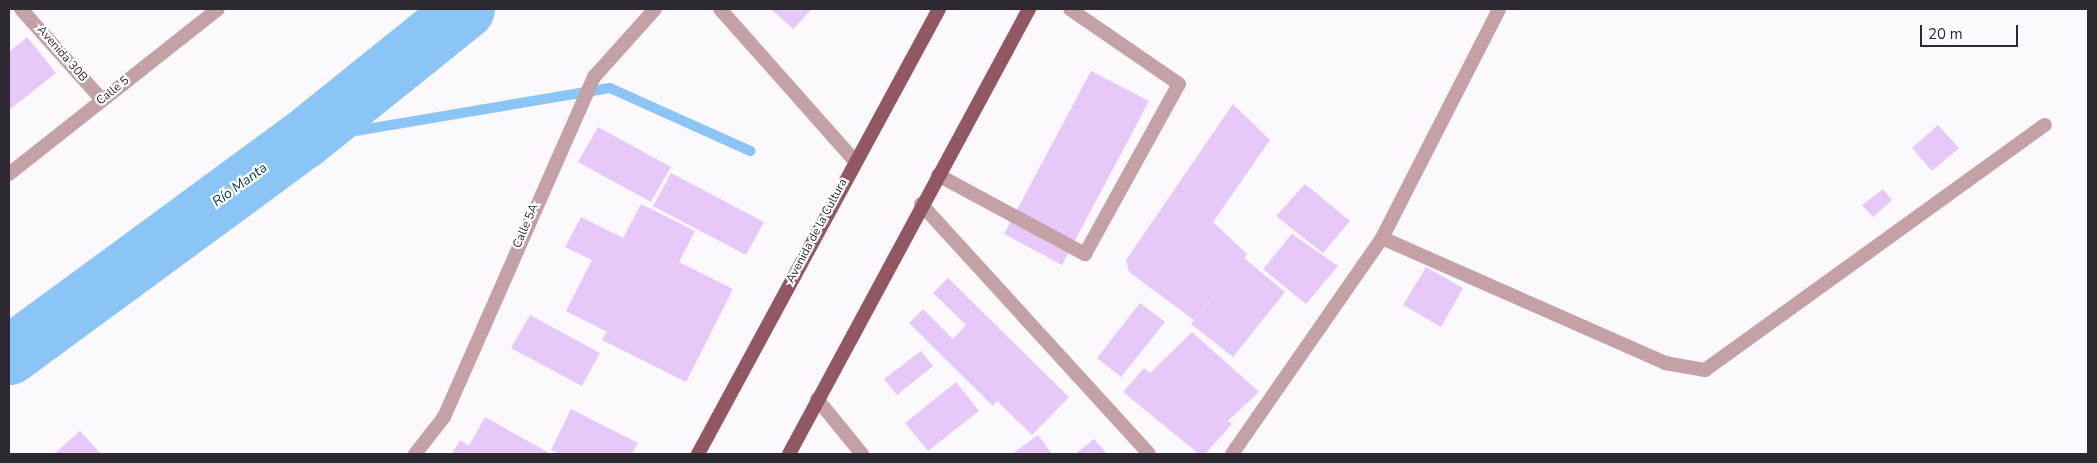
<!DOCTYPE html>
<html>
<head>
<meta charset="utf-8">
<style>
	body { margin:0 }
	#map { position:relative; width:2097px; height:463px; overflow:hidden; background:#fcf9fe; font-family:"Nunito Sans",sans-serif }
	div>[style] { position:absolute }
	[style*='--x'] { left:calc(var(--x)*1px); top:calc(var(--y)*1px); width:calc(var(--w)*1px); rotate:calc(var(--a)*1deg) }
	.stream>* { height:10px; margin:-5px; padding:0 5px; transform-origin:5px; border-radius:5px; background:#8ac5f5 }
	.river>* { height:59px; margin:-29.5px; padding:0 29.5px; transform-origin:29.5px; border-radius:29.5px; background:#8ac5f5 }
	.building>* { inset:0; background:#e6c8f9 }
	.service>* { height:14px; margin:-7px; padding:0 7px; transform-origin:7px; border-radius:7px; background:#c4a1a6 }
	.minor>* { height:14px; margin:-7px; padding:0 7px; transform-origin:7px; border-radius:7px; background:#c4a1a6 }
	.tertiary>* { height:14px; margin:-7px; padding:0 7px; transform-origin:7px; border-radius:7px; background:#c4a1a6 }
	.primary>* { height:14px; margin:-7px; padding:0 7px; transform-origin:7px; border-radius:7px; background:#915762 }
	span { translate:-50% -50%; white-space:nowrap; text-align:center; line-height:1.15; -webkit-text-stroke:4.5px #fff; paint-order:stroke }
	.street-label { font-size:12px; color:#2e2931 }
	.water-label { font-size:14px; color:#043453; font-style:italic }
	.frame { position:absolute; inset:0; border:10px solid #2e2931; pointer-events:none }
	.scale { position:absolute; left:1920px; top:25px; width:98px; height:22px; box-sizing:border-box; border:2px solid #2e2931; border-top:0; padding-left:6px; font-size:15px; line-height:18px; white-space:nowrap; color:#2e2931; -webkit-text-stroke:4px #fff; paint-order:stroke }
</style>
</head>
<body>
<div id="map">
	<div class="stream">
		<i style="--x:302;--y:140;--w:312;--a:-9.6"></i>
		<i style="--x:610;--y:88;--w:154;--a:24.2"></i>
	</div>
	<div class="river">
		<i style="--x:9;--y:355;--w:363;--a:-36.3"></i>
		<i style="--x:302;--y:140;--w:209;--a:-38.8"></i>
	</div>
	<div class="building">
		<i style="clip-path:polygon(771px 9px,812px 9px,793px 29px)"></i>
		<i style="clip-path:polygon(27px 37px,56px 73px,9px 110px,9px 52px)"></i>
		<i style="clip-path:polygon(1091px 71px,1149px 101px,1062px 265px,1004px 234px)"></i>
		<i style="clip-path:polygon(1233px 104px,1270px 140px,1213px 222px,1247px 254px,1244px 258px,1285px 292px,1233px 357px,1191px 324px,1236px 270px,1194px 320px,1129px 272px,1126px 260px)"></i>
		<i style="clip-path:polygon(1938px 125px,1959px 148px,1932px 171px,1912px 148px)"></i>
		<i style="clip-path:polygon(598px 127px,671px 167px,651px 202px,578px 162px)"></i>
		<i style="clip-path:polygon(671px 173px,764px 222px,746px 255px,653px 206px)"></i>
		<i style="clip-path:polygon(1305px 184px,1350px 221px,1323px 253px,1276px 216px)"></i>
		<i style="clip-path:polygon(1883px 189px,1892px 200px,1873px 217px,1862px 205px)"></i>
		<i style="clip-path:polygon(641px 204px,695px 231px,679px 262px,733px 289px,686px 382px,602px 340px,607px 332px,566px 311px,592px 260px,565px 247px,581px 217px,623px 238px)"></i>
		<i style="clip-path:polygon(1292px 234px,1338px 266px,1306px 304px,1263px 269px)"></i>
		<i style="clip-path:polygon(1426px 267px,1463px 288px,1441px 327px,1403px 305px)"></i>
		<i style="clip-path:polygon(948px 278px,1069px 397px,1032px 435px,997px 401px,993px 406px,909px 323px,923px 309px,953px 339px,966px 325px,933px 293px)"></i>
		<i style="clip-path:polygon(1140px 303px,1165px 322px,1121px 377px,1097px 358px)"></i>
		<i style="clip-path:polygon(530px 315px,600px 353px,582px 386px,511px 348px)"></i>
		<i style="clip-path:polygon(1192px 332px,1259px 392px,1228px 421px,1232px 424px,1206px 453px,1199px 454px,1123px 392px,1144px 368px,1150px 373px)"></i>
		<i style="clip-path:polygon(921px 351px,933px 366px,897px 395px,884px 379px)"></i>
		<i style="clip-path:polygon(956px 382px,979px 411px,928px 451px,905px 423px)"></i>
		<i style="clip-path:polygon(571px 409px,638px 443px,632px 454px,559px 454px,551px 450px)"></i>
		<i style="clip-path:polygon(485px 417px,551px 454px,452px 454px,460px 440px,469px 446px)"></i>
		<i style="clip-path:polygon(80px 431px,101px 454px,54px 454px)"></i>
		<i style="clip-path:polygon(1038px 435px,1052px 454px,1012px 454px)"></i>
		<i style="clip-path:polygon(1094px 439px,1107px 454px,1075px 454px)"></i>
	</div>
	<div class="service">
		<i style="--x:938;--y:175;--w:167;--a:28.3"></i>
		<i style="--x:1085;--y:254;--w:194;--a:-61.1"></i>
		<i style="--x:1179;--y:84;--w:132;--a:-145.5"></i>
	</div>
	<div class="minor">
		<i style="--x:21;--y:9;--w:122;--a:48.3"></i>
		<i style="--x:720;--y:9;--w:203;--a:48.4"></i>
		<i style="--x:9;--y:174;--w:266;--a:-38.3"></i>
		<i style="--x:1382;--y:238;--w:309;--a:23.8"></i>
		<i style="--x:1665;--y:363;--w:41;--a:9.9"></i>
		<i style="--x:1705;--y:370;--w:419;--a:-35.8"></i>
		<i style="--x:817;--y:399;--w:71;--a:50.7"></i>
		<i style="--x:415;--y:454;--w:47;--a:-51.9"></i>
		<i style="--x:444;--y:417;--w:372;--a:-66.2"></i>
		<i style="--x:594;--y:77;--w:91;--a:-48.1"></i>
		<i style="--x:1232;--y:454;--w:263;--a:-55.2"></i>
		<i style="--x:1382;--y:238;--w:257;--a:-62.9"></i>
	</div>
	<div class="tertiary">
		<i style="--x:921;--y:204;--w:338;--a:47.6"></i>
	</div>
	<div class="primary">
		<i style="--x:698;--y:454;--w:506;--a:-61.56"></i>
		<i style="--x:789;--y:454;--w:506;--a:-61.66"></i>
	</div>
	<div class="street-label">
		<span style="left:62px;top:54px;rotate:49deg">Avenida 30B</span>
		<span style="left:113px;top:91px;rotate:-39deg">Calle 5</span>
		<span style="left:526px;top:226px;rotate:-67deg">Calle 5A</span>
		<span style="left:817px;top:231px;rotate:-62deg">Avenida de la Cultura</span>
	</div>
	<div class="water-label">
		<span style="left:240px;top:185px;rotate:-36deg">Río Manta</span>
	</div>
	<div class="frame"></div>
	<div class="scale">20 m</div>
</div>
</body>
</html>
